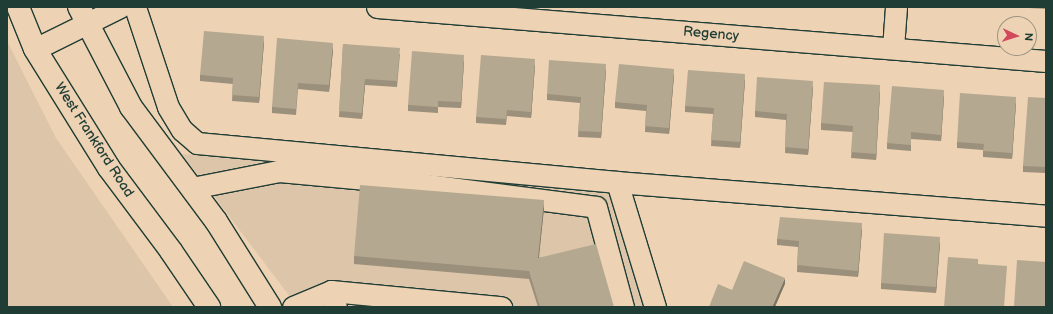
<!DOCTYPE html>
<html>
<head>
<meta charset="utf-8">
<style>
	body { margin:0 }
	#map { position:relative; width:1053px; height:314px; overflow:hidden; background:#eed2b4; font-family:"Balsamiq Sans",sans-serif }
	div>[style] { position:absolute }
	[style*='--x'] { left:calc(var(--x)*1px); top:calc(var(--y)*1px); width:calc(var(--w)*1px); rotate:calc(var(--a)*1deg) }
	.built>* { inset:0; background:#ddc5a9 }
	.roads { filter:drop-shadow(1px 0 #1f3d34) drop-shadow(-1px 0 #1f3d34) drop-shadow(0 1px #1f3d34) drop-shadow(0 -1px #1f3d34) }
	.minor>* { height:21px; margin:-10.5px; padding:0 10.5px; transform-origin:10.5px; border-radius:10.5px; background:#eed2b4 }
	.major>* { height:22px; margin:-11px; padding:0 11px; transform-origin:11px; border-radius:11px; background:#eed2b4 }
	.wall>* { inset:0; background:#9b907c }
	.shaded-wall>* { inset:0; background:#7e7665 }
	.building>* { inset:0; background:#b4a890 }
	span { translate:-50% -50%; white-space:nowrap; text-align:center; line-height:1.15; -webkit-text-stroke:3px #eed2b4; paint-order:stroke }
	.street-label { font-size:14px; color:#1f3d34 }
	.frame { position:absolute; inset:0; border:8px solid #1f3d34; pointer-events:none }
	.north { position:absolute; left:997px; top:16px; width:40px; height:40px; box-sizing:border-box; background:#eed2b4; border:1px solid #9b9681; border-radius:50%; rotate:94deg; font-size:11px; font-weight:700; line-height:16px; text-align:center; color:#1f3d34 }
	.north::after { content:''; display:block; margin:auto; width:14px; height:18px; background:#d1495b; clip-path:polygon(50% 0,100% 100%,50% 72%,0 100%) }
</style>
</head>
<body>
<div id="map">
	<div class="built">
		<i style="clip-path:polygon(7px 41px,56px 138px,173px 307px,7px 307px)"></i>
		<i style="clip-path:polygon(182px 154px,609px 189px,645px 307px,294px 307px,288px 294px)"></i>
	</div>
	<div class="roads">
		<div class="minor">
			<i style="--x:135;--y:7;--w:105;--a:71.7"></i>
			<i style="--x:168;--y:107;--w:27;--a:59"></i>
			<i style="--x:182;--y:130;--w:20;--a:41"></i>
			<i style="--x:197;--y:143;--w:422;--a:5.3"></i>
			<i style="--x:617;--y:182;--w:430;--a:4.5"></i>
			<i style="--x:377;--y:7;--w:671;--a:4.61"></i>
			<i style="--x:893;--y:48;--w:41;--a:-85.8"></i>
			<i style="--x:35;--y:49;--w:95;--a:-26.3"></i>
			<i style="--x:617;--y:182;--w:131;--a:73.1"></i>
			<i style="--x:192;--y:188;--w:89;--a:-11.1"></i>
			<i style="--x:279;--y:171;--w:142;--a:5.3"></i>
			<i style="--x:420;--y:184;--w:177;--a:7.4"></i>
			<i style="--x:596;--y:207;--w:104;--a:74.9"></i>
			<i style="--x:331;--y:291;--w:171;--a:5.4"></i>
			<i style="--x:293;--y:307;--w:41;--a:-22.8"></i>
			<i style="--x:331;--y:291;--w:17;--a:73"></i>
		</div>
		<div class="major">
			<i style="--x:18;--y:7;--w:45;--a:68"></i>
			<i style="--x:35;--y:49;--w:140;--a:58.1"></i>
			<i style="--x:109;--y:168;--w:104;--a:53.2"></i>
			<i style="--x:171;--y:251;--w:68;--a:55.8"></i>
			<i style="--x:79;--y:7;--w:113;--a:62.5"></i>
			<i style="--x:131;--y:107;--w:142;--a:53.3"></i>
			<i style="--x:216;--y:221;--w:102;--a:57.9"></i>
		</div>
	</div>
	<div class="wall">
		<i style="clip-path:polygon(1012px 7px,1046px 7px,1046px 9px)"></i>
		<i style="clip-path:polygon(264px 42px,259px 103px,232px 101px,233px 84px,200px 81px,200px 75px)"></i>
		<i style="clip-path:polygon(343px 44px,400px 54px,397px 87px,365px 85px,362px 119px,339px 117px)"></i>
		<i style="clip-path:polygon(333px 49px,329px 92px,298px 89px,296px 115px,272px 113px,272px 107px)"></i>
		<i style="clip-path:polygon(464px 61px,461px 108px,438px 107px,438px 113px,408px 111px,408px 105px)"></i>
		<i style="clip-path:polygon(535px 65px,531px 118px,507px 116px,506px 125px,476px 123px,476px 117px)"></i>
		<i style="clip-path:polygon(606px 70px,601px 138px,578px 137px,580px 103px,547px 100px,547px 94px)"></i>
		<i style="clip-path:polygon(674px 75px,669px 134px,645px 132px,646px 111px,615px 108px,615px 102px)"></i>
		<i style="clip-path:polygon(745px 80px,740px 148px,711px 146px,713px 114px,685px 112px,685px 106px)"></i>
		<i style="clip-path:polygon(813px 87px,808px 155px,785px 153px,786px 120px,755px 117px,755px 111px)"></i>
		<i style="clip-path:polygon(880px 92px,876px 160px,851px 158px,853px 132px,821px 130px,821px 123px)"></i>
		<i style="clip-path:polygon(944px 96px,941px 141px,911px 139px,911px 151px,887px 149px,887px 143px)"></i>
		<i style="clip-path:polygon(1046px 98px,1046px 173px,1023px 172px,1023px 166px)"></i>
		<i style="clip-path:polygon(1016px 103px,1012px 159px,983px 157px,983px 150px,957px 148px,957px 142px)"></i>
		<i style="clip-path:polygon(544px 208px,539px 257px,614px 307px,538px 307px,529px 279px,354px 264px,354px 256px)"></i>
		<i style="clip-path:polygon(862px 229px,858px 277px,797px 272px,798px 247px,777px 245px,777px 239px)"></i>
		<i style="clip-path:polygon(940px 243px,936px 293px,881px 289px,881px 283px)"></i>
	</div>
	<div class="shaded-wall">
		<i style="clip-path:polygon(264px 36px,264px 42px,259px 103px,259px 97px)"></i>
		<i style="clip-path:polygon(333px 43px,333px 49px,329px 92px,329px 85px)"></i>
		<i style="clip-path:polygon(464px 55px,464px 61px,461px 108px,461px 102px)"></i>
		<i style="clip-path:polygon(535px 59px,535px 65px,531px 118px,531px 112px)"></i>
		<i style="clip-path:polygon(606px 64px,606px 70px,601px 138px,601px 132px)"></i>
		<i style="clip-path:polygon(674px 69px,674px 75px,669px 134px,669px 128px)"></i>
		<i style="clip-path:polygon(745px 74px,745px 80px,740px 148px,740px 142px)"></i>
		<i style="clip-path:polygon(365px 79px,365px 85px,362px 119px,362px 113px)"></i>
		<i style="clip-path:polygon(813px 81px,813px 87px,808px 155px,808px 149px)"></i>
		<i style="clip-path:polygon(880px 85px,880px 92px,876px 160px,876px 154px)"></i>
		<i style="clip-path:polygon(944px 90px,944px 96px,941px 141px,941px 135px)"></i>
		<i style="clip-path:polygon(1016px 97px,1016px 103px,1012px 159px,1012px 153px)"></i>
		<i style="clip-path:polygon(544px 200px,544px 208px,538px 265px,538px 258px)"></i>
		<i style="clip-path:polygon(862px 223px,862px 229px,858px 277px,858px 271px)"></i>
		<i style="clip-path:polygon(940px 237px,940px 243px,936px 293px,936px 287px)"></i>
		<i style="clip-path:polygon(785px 278px,785px 284px,775px 307px,772px 307px)"></i>
	</div>
	<div class="building">
		<i style="clip-path:polygon(204px 31px,264px 36px,259px 97px,232px 95px,233px 78px,200px 75px)"></i>
		<i style="clip-path:polygon(277px 38px,333px 43px,329px 85px,298px 83px,296px 109px,272px 107px)"></i>
		<i style="clip-path:polygon(343px 44px,400px 48px,397px 81px,365px 79px,362px 113px,339px 111px)"></i>
		<i style="clip-path:polygon(412px 51px,464px 55px,461px 102px,438px 101px,438px 107px,408px 105px)"></i>
		<i style="clip-path:polygon(481px 55px,535px 59px,531px 112px,507px 110px,506px 119px,476px 117px)"></i>
		<i style="clip-path:polygon(549px 60px,606px 64px,601px 132px,578px 131px,581px 97px,547px 94px)"></i>
		<i style="clip-path:polygon(619px 64px,674px 69px,669px 128px,645px 126px,647px 105px,615px 102px)"></i>
		<i style="clip-path:polygon(688px 70px,745px 74px,740px 142px,711px 140px,714px 108px,685px 106px)"></i>
		<i style="clip-path:polygon(757px 77px,813px 81px,808px 149px,785px 147px,787px 114px,755px 111px)"></i>
		<i style="clip-path:polygon(824px 82px,880px 85px,876px 154px,851px 152px,853px 126px,821px 123px)"></i>
		<i style="clip-path:polygon(892px 86px,944px 90px,941px 135px,911px 132px,911px 145px,887px 143px)"></i>
		<i style="clip-path:polygon(960px 93px,1016px 97px,1012px 153px,983px 151px,984px 144px,957px 142px)"></i>
		<i style="clip-path:polygon(1028px 97px,1046px 98px,1046px 167px,1023px 166px)"></i>
		<i style="clip-path:polygon(360px 185px,544px 200px,538px 258px,596px 244px,614px 307px,540px 307px,529px 271px,354px 256px)"></i>
		<i style="clip-path:polygon(780px 217px,862px 223px,858px 271px,797px 265px,799px 241px,777px 239px)"></i>
		<i style="clip-path:polygon(884px 233px,940px 237px,936px 287px,881px 283px)"></i>
		<i style="clip-path:polygon(948px 257px,978px 259px,978px 264px,1007px 266px,1004px 307px,944px 307px)"></i>
		<i style="clip-path:polygon(1017px 260px,1046px 262px,1046px 307px,1014px 307px)"></i>
		<i style="clip-path:polygon(744px 261px,785px 278px,772px 307px,709px 307px,718px 284px,732px 290px)"></i>
	</div>
	<div class="street-label">
		<span style="left:711px;top:34px;rotate:5deg">Regency</span>
		<span style="left:94px;top:140px;rotate:57deg">West Frankford Road</span>
	</div>
	<div class="frame"></div>
	<div class="north">N</div>
</div>
</body>
</html>
